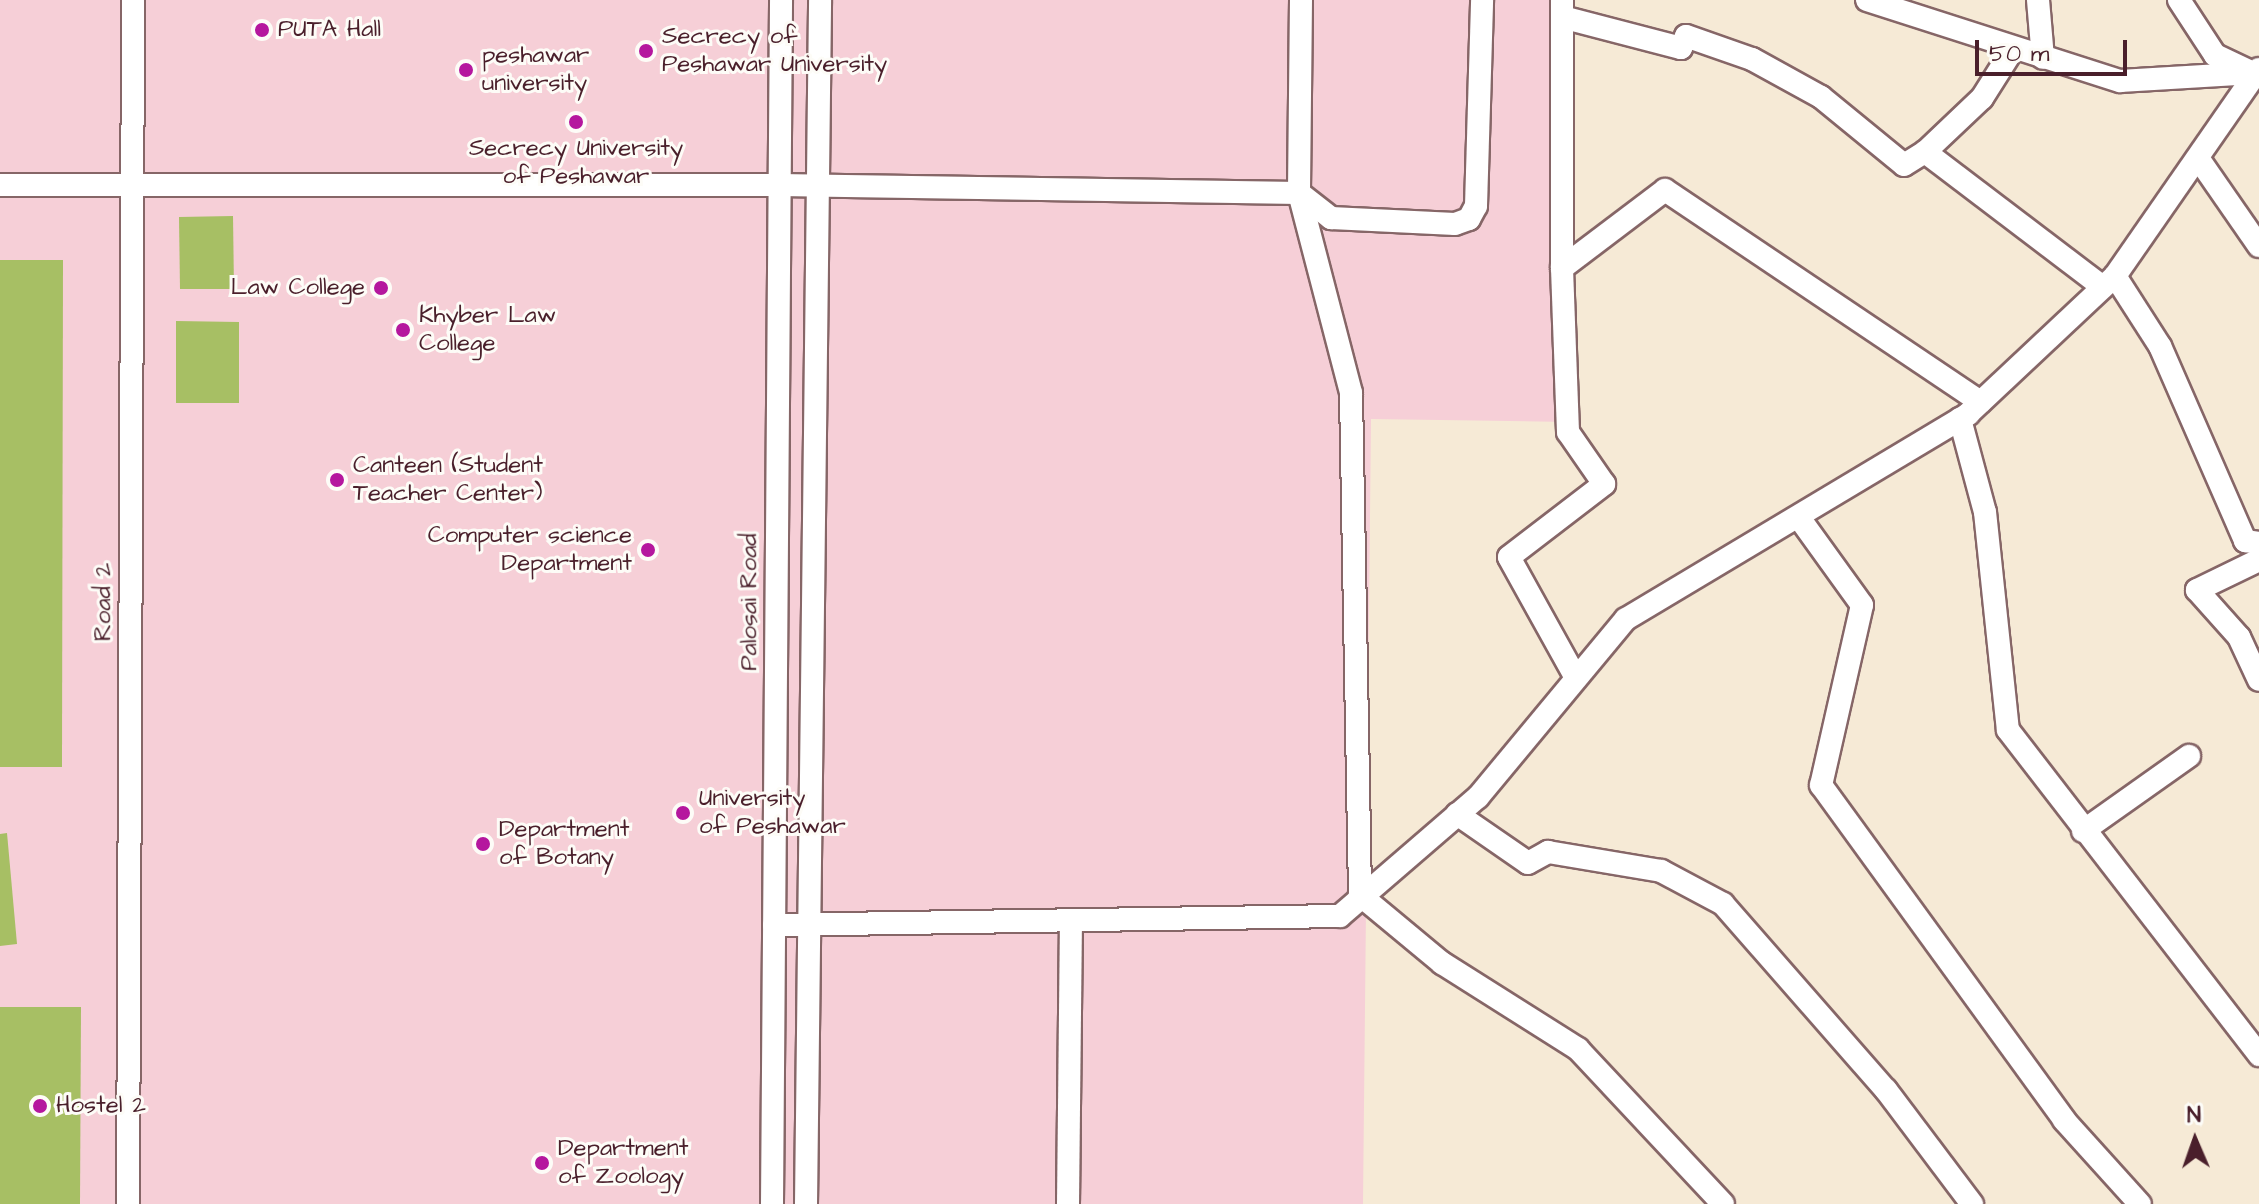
<!DOCTYPE html>
<html>
<head>
<meta charset="utf-8">
<style>
	body { margin:0 }
	#map { position:relative; width:2259px; height:1204px; overflow:hidden; background:#f6ead6; font-family:"Architects Daughter",sans-serif }
	div>[style] { position:absolute }
	[style*='--x'] { left:calc(var(--x)*1px); top:calc(var(--y)*1px); width:calc(var(--w)*1px); rotate:calc(var(--a)*1deg) }
	.built>* { inset:0; background:#f6cfd7 }
	.green>* { inset:0; background:#a7bf64 }
	.roads { filter:drop-shadow(2px 0 #866667) drop-shadow(-2px 0 #866667) drop-shadow(0 2px #866667) drop-shadow(0 -2px #866667) }
	.minor>* { height:22px; margin:-11px; padding:0 11px; transform-origin:11px; border-radius:11px; background:#fff }
	.dots>* { width:22px; height:22px; translate:-50% -50%; box-sizing:border-box; border:4px solid #fdfcf7; border-radius:50% }
	span { translate:-50% -50%; white-space:nowrap; text-align:center; line-height:1.15; -webkit-text-stroke:6px #fdfcf7; paint-order:stroke }
	.poi-label { font-size:24px; color:#4a1f2b }
	.left { translate:0 -50%; text-align:left }
	.right { translate:-100% -50%; text-align:right }
	.street-label { font-size:24px; color:#4a1f2b }
	.north { position:absolute; left:2155px; top:1100px; width:80px; height:80px; -webkit-text-stroke:6px #fdfcf7; paint-order:stroke; rotate:358deg; font-size:22px; font-weight:700; line-height:32px; text-align:center; color:#4a1f2b }
	.north::after { content:''; display:block; margin:auto; width:28px; height:36px; background:#4a1f2b; clip-path:polygon(50% 0,100% 100%,50% 72%,0 100%) }
	.scale { position:absolute; left:1975px; top:40px; width:152px; height:36px; box-sizing:border-box; border:4px solid #4a1f2b; border-top:0; padding-left:10px; font-size:24px; line-height:28px; white-space:nowrap; color:#4a1f2b; -webkit-text-stroke:6px #fdfcf7; paint-order:stroke }
</style>
</head>
<body>
<div id="map">
	<div class="built">
		<i style="clip-path:polygon(0 0,1568px 0,1568px 422px,1371px 419px,1363px 1204px,0 1204px)"></i>
	</div>
	<div class="green">
		<i style="clip-path:polygon(233px 216px,234px 289px,180px 289px,179px 217px)"></i>
		<i style="clip-path:polygon(0 260px,63px 260px,62px 767px,0 767px)"></i>
		<i style="clip-path:polygon(176px 321px,239px 322px,239px 403px,176px 403px)"></i>
		<i style="clip-path:polygon(7px 833px,17px 944px,0 946px,0 834px)"></i>
		<i style="clip-path:polygon(0 1007px,81px 1007px,80px 1204px,0 1204px)"></i>
	</div>
	<div class="roads">
		<div class="minor">
			<i style="--x:1301;--y:0;--w:193;--a:90.6"></i>
			<i style="--x:1299;--y:193;--w:207;--a:75.4"></i>
			<i style="--x:1351;--y:393;--w:502;--a:88.97"></i>
			<i style="--x:1360;--y:895;--w:107;--a:39.7"></i>
			<i style="--x:1442;--y:963;--w:161;--a:32.3"></i>
			<i style="--x:1578;--y:1049;--w:212;--a:46.9"></i>
			<i style="--x:1867;--y:0;--w:266;--a:17.8"></i>
			<i style="--x:2120;--y:81;--w:134;--a:-3.4"></i>
			<i style="--x:2038;--y:0;--w:58;--a:85.1"></i>
			<i style="--x:2179;--y:0;--w:66;--a:56.8"></i>
			<i style="--x:2215;--y:55;--w:42;--a:25.3"></i>
			<i style="--x:1562;--y:17;--w:123;--a:14.6"></i>
			<i style="--x:1681;--y:48;--w:13;--a:-67"></i>
			<i style="--x:1686;--y:36;--w:70;--a:19.2"></i>
			<i style="--x:1752;--y:59;--w:79;--a:28.8"></i>
			<i style="--x:1821;--y:97;--w:107;--a:39.3"></i>
			<i style="--x:1904;--y:165;--w:25;--a:-32"></i>
			<i style="--x:2013;--y:49;--w:58;--a:122.3"></i>
			<i style="--x:1982;--y:98;--w:79;--a:136.5"></i>
			<i style="--x:1925;--y:152;--w:223;--a:37.2"></i>
			<i style="--x:2198;--y:158;--w:107;--a:55.3"></i>
			<i style="--x:0;--y:185;--w:779;--a:0"></i>
			<i style="--x:779;--y:185;--w:520;--a:0.88"></i>
			<i style="--x:1299;--y:193;--w:41;--a:38"></i>
			<i style="--x:1331;--y:218;--w:124;--a:2.8"></i>
			<i style="--x:1455;--y:224;--w:15;--a:-20"></i>
			<i style="--x:1469;--y:219;--w:15;--a:-62"></i>
			<i style="--x:1476;--y:206;--w:206;--a:-88.3"></i>
			<i style="--x:1562;--y:268;--w:268;--a:-90"></i>
			<i style="--x:2115;--y:276;--w:83;--a:57.3"></i>
			<i style="--x:2160;--y:346;--w:213;--a:66.4"></i>
			<i style="--x:2245;--y:541;--w:14;--a:8"></i>
			<i style="--x:1960;--y:419;--w:96;--a:75"></i>
			<i style="--x:1985;--y:512;--w:219;--a:84"></i>
			<i style="--x:2008;--y:730;--w:411;--a:52.3"></i>
			<i style="--x:1800;--y:519;--w:106;--a:54.2"></i>
			<i style="--x:1862;--y:605;--w:185;--a:102.8"></i>
			<i style="--x:1821;--y:785;--w:414;--a:54"></i>
			<i style="--x:2064;--y:1120;--w:113;--a:47.9"></i>
			<i style="--x:2259;--y:560;--w:69;--a:154.2"></i>
			<i style="--x:2197;--y:590;--w:63;--a:48.2"></i>
			<i style="--x:2239;--y:637;--w:47;--a:65.1"></i>
			<i style="--x:1576;--y:678;--w:138;--a:-119"></i>
			<i style="--x:1509;--y:557;--w:120;--a:-37.5"></i>
			<i style="--x:1604;--y:484;--w:63;--a:-124.7"></i>
			<i style="--x:1568;--y:432;--w:164;--a:-92.1"></i>
			<i style="--x:1562;--y:268;--w:129;--a:-37.1"></i>
			<i style="--x:1665;--y:190;--w:380;--a:33.9"></i>
			<i style="--x:1457;--y:814;--w:86;--a:34.6"></i>
			<i style="--x:1528;--y:863;--w:23;--a:-29"></i>
			<i style="--x:1548;--y:852;--w:115;--a:9.5"></i>
			<i style="--x:1661;--y:871;--w:70;--a:28"></i>
			<i style="--x:1723;--y:904;--w:247;--a:48.8"></i>
			<i style="--x:1886;--y:1090;--w:143;--a:53"></i>
			<i style="--x:2083;--y:831;--w:130;--a:-35.3"></i>
			<i style="--x:774;--y:925;--w:566;--a:-0.91"></i>
			<i style="--x:1340;--y:916;--w:182;--a:-40.8"></i>
			<i style="--x:1478;--y:797;--w:231;--a:-50.3"></i>
			<i style="--x:1626;--y:619;--w:399;--a:-30.9"></i>
			<i style="--x:1968;--y:414;--w:202;--a:-43.2"></i>
			<i style="--x:2115;--y:276;--w:252;--a:-55.2"></i>
			<i style="--x:128;--y:1204;--w:1204;--a:-89.76"></i>
			<i style="--x:772;--y:1204;--w:1204;--a:-89.57"></i>
			<i style="--x:806;--y:1204;--w:1204;--a:-89.33"></i>
			<i style="--x:1068;--y:1204;--w:281;--a:-89.4"></i>
		</div>
	</div>
	<div class="dots">
		<i style="left:262px;top:30px;background:#b5179e"></i>
		<i style="left:646px;top:51px;background:#b5179e"></i>
		<i style="left:466px;top:70px;background:#b5179e"></i>
		<i style="left:576px;top:122px;background:#b5179e"></i>
		<i style="left:381px;top:288px;background:#b5179e"></i>
		<i style="left:403px;top:330px;background:#b5179e"></i>
		<i style="left:337px;top:480px;background:#b5179e"></i>
		<i style="left:648px;top:550px;background:#b5179e"></i>
		<i style="left:683px;top:813px;background:#b5179e"></i>
		<i style="left:483px;top:844px;background:#b5179e"></i>
		<i style="left:40px;top:1106px;background:#b5179e"></i>
		<i style="left:542px;top:1163px;background:#b5179e"></i>
	</div>
	<div class="poi-label">
		<span class="left" style="left:278px;top:30px">PUTA Hall</span>
		<span class="left" style="left:662px;top:51px">Secrecy of<br>Peshawar University</span>
		<span class="left" style="left:482px;top:70px">peshawar<br>university</span>
		<span style="left:576px;top:163px">Secrecy University<br>of Peshawar</span>
		<span class="right" style="left:365px;top:288px">Law College</span>
		<span class="left" style="left:419px;top:330px">Khyber Law<br>College</span>
		<span class="left" style="left:353px;top:480px">Canteen (Student<br>Teacher Center)</span>
		<span class="right" style="left:632px;top:550px">Computer science<br>Department</span>
		<span class="left" style="left:699px;top:813px">University<br>of Peshawar</span>
		<span class="left" style="left:499px;top:844px">Department<br>of Botany</span>
		<span class="left" style="left:56px;top:1106px">Hostel 2</span>
		<span class="left" style="left:558px;top:1163px">Department<br>of Zoology</span>
	</div>
	<div class="street-label">
		<span style="left:104px;top:602px;rotate:-90deg">Road 2</span>
		<span style="left:750px;top:602px;rotate:-90deg">Palosai Road</span>
	</div>
	<div class="north">N</div>
	<div class="scale">50 m</div>
</div>
</body>
</html>
